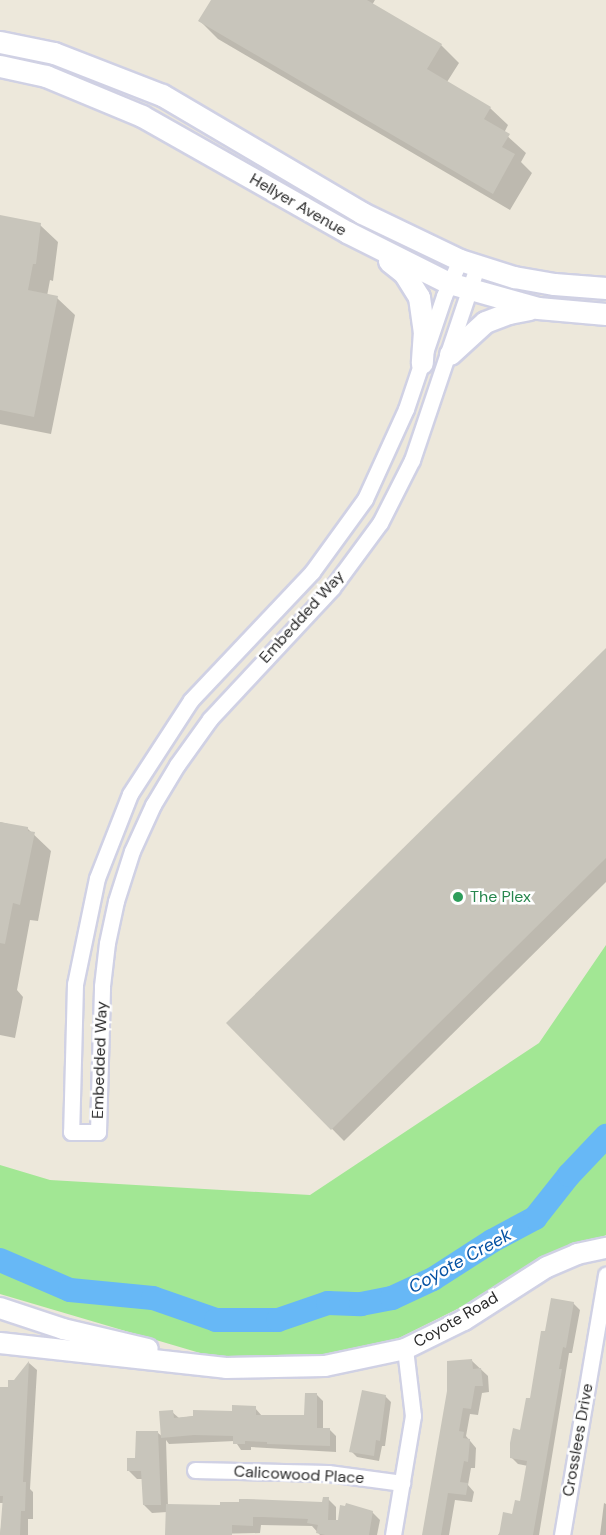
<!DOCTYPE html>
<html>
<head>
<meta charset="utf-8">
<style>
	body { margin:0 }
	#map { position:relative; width:606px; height:1535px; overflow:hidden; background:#ede8db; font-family:"DM Sans",sans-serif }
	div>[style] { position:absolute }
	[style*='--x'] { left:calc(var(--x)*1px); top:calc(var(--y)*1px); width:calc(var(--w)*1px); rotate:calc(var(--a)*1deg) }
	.green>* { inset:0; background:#a2e794 }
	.shadow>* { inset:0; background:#0003 }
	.river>* { height:24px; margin:-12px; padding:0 12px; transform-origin:12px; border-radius:12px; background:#67b8f6 }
	.building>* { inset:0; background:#c8c5bb }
	.roads { filter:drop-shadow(2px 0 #d0d1e4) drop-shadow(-2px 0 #d0d1e4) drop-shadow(0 2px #d0d1e4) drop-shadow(0 -2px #d0d1e4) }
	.minor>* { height:15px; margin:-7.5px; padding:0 7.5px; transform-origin:7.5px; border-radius:7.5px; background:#fff }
	.tertiary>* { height:20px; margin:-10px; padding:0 10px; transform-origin:10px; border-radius:10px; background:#fff }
	.secondary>* { height:21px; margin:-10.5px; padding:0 10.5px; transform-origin:10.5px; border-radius:10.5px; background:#fff }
	.dots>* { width:16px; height:16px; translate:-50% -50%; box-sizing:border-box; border:3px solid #fff; border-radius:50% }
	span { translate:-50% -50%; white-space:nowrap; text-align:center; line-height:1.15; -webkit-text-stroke:5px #fff; paint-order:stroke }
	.street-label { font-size:16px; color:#2a2a2a }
	.leisure-label { font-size:16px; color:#27864d }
	.left { translate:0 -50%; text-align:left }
	.water-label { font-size:18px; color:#0552a3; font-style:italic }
</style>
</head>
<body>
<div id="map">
	<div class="green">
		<i style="clip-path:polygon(606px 945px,606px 1235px,391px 1342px,321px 1357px,217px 1358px,0 1294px,0 1165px,50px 1180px,310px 1195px,539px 1043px)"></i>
	</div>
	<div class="shadow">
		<i style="clip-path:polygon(213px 0,375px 0,372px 5px,441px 45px,459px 63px,447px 82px,490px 108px,508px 125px,504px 133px,526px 153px,521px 162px,532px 173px,510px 210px,218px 39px,200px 21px)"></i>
		<i style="clip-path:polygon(0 217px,40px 225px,58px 242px,53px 281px,50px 280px,47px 296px,57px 298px,75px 315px,51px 434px,0 424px)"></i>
		<i style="clip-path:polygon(606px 650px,606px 882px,344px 1141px,228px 1023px)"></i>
		<i style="clip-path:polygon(0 822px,28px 829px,51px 851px,38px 921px,30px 920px,17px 990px,23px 997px,15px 1038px,0 1035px)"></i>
		<i style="clip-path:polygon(573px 1303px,580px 1310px,572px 1353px,569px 1353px,539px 1535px,498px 1535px,521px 1502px,528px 1466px,518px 1464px,511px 1457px,531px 1400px,546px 1333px)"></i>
		<i style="clip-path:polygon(471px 1360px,488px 1376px,489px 1392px,482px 1393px,478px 1415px,470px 1414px,466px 1436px,476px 1448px,475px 1468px,471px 1468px,468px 1485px,474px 1492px,472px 1502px,455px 1500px,449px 1535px,423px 1535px)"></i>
		<i style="clip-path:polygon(29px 1363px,37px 1370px,30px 1489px,33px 1492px,33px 1519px,28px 1519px,28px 1535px,0 1535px,4px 1503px,0 1503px,0 1389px,10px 1389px)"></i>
		<i style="clip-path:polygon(317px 1395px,323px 1401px,323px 1429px,329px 1429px,336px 1436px,336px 1452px,251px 1447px,251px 1450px,241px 1450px,235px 1441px,169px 1444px,166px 1440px,168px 1506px,323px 1503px,328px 1499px,336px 1507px,336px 1522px,372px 1512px,380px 1520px,377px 1535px,320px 1535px,312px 1526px,261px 1525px,260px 1533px,168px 1535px,167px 1512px,152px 1513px,144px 1505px,143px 1479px,137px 1479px,129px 1471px,158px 1433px,163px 1437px,172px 1412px,179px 1418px,255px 1408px,262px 1416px,306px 1417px)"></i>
		<i style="clip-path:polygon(385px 1396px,391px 1402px,385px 1446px,382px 1446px,379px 1461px,357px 1457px,351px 1451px)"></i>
		<i style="clip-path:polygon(604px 1503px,606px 1504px,606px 1535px,600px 1535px)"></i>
	</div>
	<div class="river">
		<i style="--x:0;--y:1260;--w:76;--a:23.2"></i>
		<i style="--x:70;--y:1290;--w:83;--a:5.5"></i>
		<i style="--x:153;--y:1298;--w:67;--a:19.2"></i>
		<i style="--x:216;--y:1320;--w:62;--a:0"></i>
		<i style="--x:278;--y:1320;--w:53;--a:-18.8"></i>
		<i style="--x:328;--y:1303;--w:33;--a:2"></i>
		<i style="--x:361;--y:1304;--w:32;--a:-11"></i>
		<i style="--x:392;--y:1298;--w:45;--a:-24.9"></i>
		<i style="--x:433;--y:1279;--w:70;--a:-32.8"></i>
		<i style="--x:492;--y:1241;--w:49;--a:-28.1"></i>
		<i style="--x:535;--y:1218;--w:55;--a:-51.7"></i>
		<i style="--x:569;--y:1175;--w:54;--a:-46.5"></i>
	</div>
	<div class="building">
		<i style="clip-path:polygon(211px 0,367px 0,442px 44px,427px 69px,491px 107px,484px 119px,510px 134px,502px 147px,515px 154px,493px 194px,198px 21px)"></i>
		<i style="clip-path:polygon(0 215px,41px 223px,36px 264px,33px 264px,28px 290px,58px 296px,34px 417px,0 410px)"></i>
		<i style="clip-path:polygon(606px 648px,606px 858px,331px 1130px,226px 1023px)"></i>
		<i style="clip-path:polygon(0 822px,28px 827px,28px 831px,35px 832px,20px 905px,13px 903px,5px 944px,0 943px)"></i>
		<i style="clip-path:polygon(551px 1298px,574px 1302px,566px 1348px,563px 1347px,559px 1369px,562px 1369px,533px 1535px,499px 1535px,503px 1512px,512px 1514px,515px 1500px,520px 1501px,527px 1461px,510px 1458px,510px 1443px,513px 1428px,520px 1430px,526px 1398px,530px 1398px,541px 1331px,545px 1331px)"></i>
		<i style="clip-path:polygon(472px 1359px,473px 1369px,481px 1368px,483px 1386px,475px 1386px,471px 1409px,463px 1408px,459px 1431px,464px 1432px,463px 1438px,470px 1439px,468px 1462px,464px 1461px,460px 1482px,468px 1483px,466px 1495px,448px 1493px,441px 1535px,422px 1535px,447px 1391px,447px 1361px)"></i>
		<i style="clip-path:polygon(29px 1361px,23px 1482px,26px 1482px,25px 1511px,21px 1511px,20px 1535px,0 1535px,3px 1496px,0 1496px,0 1387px,8px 1387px,8px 1380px,14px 1380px)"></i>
		<i style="clip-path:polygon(362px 1390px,386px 1395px,380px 1441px,376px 1440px,374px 1456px,349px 1452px)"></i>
		<i style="clip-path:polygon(305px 1393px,317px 1393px,317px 1428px,330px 1428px,330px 1446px,267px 1444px,267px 1442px,245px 1441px,245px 1444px,233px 1444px,233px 1436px,194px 1435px,161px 1438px,159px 1411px,173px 1410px,174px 1418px,193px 1416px,193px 1410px,232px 1411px,232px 1405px,256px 1406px,256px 1415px,304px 1415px)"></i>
		<i style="clip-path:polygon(136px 1431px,158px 1431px,161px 1505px,143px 1505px,141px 1471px,127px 1471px,127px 1458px,135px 1458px)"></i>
		<i style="clip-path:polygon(323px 1497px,329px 1497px,328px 1520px,338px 1520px,340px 1505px,345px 1506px,346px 1503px,373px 1511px,369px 1535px,325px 1535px,316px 1533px,318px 1525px,307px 1523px,308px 1519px,263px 1517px,253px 1517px,253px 1526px,232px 1525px,232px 1535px,165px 1535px,166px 1504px,220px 1505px,220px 1502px,239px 1502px,239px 1499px,247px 1499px,322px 1502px)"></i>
	</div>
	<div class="roads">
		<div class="minor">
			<i style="--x:460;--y:260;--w:39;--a:114"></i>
			<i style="--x:444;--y:296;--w:119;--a:108.6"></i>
			<i style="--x:406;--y:409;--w:99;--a:114.5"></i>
			<i style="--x:365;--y:499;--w:90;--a:126"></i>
			<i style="--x:312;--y:572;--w:176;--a:133.4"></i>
			<i style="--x:191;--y:700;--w:112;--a:123"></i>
			<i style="--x:130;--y:794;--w:90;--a:111.4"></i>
			<i style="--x:97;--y:878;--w:108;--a:101.7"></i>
			<i style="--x:75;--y:984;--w:148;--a:91.5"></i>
			<i style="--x:71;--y:1132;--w:27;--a:0"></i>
			<i style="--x:98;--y:1132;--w:146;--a:-88.4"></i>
			<i style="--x:102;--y:986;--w:43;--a:-83.4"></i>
			<i style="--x:107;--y:943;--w:43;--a:-77.9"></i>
			<i style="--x:116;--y:901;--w:52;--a:-72.3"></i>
			<i style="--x:132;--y:851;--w:51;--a:-65.5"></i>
			<i style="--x:153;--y:805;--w:47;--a:-59"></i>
			<i style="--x:177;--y:765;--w:57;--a:-54.3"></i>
			<i style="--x:210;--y:719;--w:179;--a:-47"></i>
			<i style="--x:332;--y:588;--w:81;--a:-53.6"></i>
			<i style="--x:380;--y:523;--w:71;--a:-63.1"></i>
			<i style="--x:412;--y:460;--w:204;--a:-71.4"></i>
			<i style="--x:195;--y:1470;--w:133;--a:1.3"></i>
			<i style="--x:328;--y:1473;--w:75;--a:7.7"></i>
			<i style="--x:393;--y:1535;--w:121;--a:-80.5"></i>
			<i style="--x:413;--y:1416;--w:67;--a:-96.8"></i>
			<i style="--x:562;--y:1535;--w:264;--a:-80.4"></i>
		</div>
		<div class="tertiary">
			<i style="--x:0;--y:1308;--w:66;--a:18.4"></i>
			<i style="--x:63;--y:1329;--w:87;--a:13.2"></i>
			<i style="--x:0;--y:1343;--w:227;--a:6.3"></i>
			<i style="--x:226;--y:1368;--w:99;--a:-1.2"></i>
			<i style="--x:325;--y:1366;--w:82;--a:-12"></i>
			<i style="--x:405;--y:1349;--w:66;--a:-26.2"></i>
			<i style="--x:464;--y:1320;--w:98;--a:-32.6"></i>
			<i style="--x:547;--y:1267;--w:33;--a:-23"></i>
			<i style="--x:577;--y:1254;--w:30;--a:-12"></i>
		</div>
		<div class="secondary">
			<i style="--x:0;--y:42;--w:55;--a:11.5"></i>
			<i style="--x:54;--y:53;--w:116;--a:21.3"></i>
			<i style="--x:162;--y:95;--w:232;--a:30.5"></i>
			<i style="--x:362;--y:213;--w:109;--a:25.6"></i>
			<i style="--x:460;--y:260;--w:57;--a:17.5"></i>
			<i style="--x:514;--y:277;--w:41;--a:9.9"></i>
			<i style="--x:554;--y:284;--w:52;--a:4.4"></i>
			<i style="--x:0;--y:66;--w:47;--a:12.3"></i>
			<i style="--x:46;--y:76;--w:104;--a:22.6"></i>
			<i style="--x:142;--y:116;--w:236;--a:29.5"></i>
			<i style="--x:347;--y:232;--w:114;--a:26.6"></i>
			<i style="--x:449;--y:283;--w:92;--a:15.7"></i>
			<i style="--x:538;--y:308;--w:68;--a:5"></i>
			<i style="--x:389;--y:261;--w:19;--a:39"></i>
			<i style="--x:404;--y:273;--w:28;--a:58"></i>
			<i style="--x:419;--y:297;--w:34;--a:82"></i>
			<i style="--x:424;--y:331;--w:32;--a:94"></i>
			<i style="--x:450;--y:354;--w:47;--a:-42.4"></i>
			<i style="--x:485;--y:322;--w:26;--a:-21"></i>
			<i style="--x:509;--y:313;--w:21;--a:-11"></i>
		</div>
	</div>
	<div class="dots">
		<i style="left:458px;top:897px;background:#2e9e5b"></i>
	</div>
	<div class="street-label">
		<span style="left:298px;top:205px;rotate:30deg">Hellyer Avenue</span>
		<span style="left:302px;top:617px;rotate:-48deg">Embedded Way</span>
		<span style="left:100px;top:1060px;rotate:-88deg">Embedded Way</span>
		<span style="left:456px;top:1320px;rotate:-30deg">Coyote Road</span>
		<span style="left:578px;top:1440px;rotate:-80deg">Crosslees Drive</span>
		<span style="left:299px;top:1475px;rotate:3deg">Calicowood Place</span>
	</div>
	<div class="leisure-label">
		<span class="left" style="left:470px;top:897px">The Plex</span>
	</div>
	<div class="water-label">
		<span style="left:460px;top:1261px;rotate:-29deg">Coyote Creek</span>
	</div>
</div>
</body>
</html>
